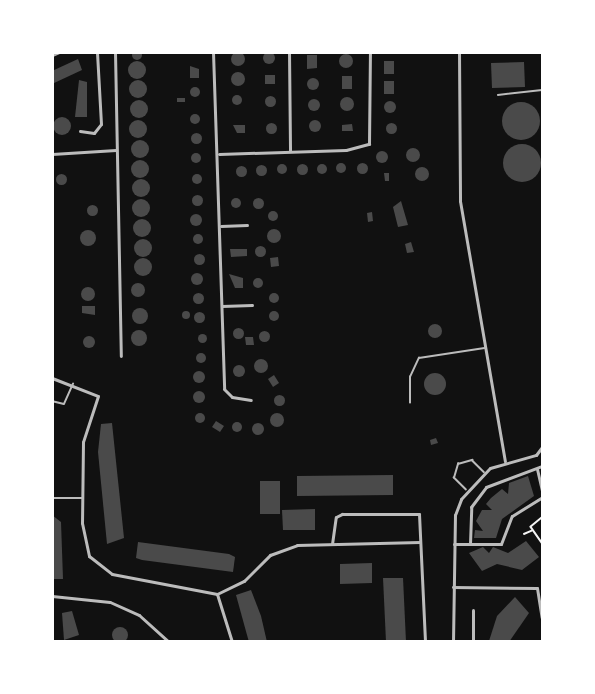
<!DOCTYPE html>
<html>
<head>
<meta charset="utf-8">
<style>
	body { margin:0 }
	#map { position:relative; width:595px; height:694px; overflow:hidden; background:#111; font-family:"DejaVu Sans",sans-serif }
	div>[style] { position:absolute }
	[style*='--x'] { left:calc(var(--x)*1px); top:calc(var(--y)*1px); width:calc(var(--w)*1px); rotate:calc(var(--a)*1deg) }
	.building>* { inset:0; background:#4a4a4a }
	.round { border-radius:50% }
	.path>* { height:1.5px; margin:-0.75px; padding:0 0.75px; transform-origin:0.75px; border-radius:0.75px; background:#f5f5f5 }
	.service>* { height:1.5px; margin:-0.75px; padding:0 0.75px; transform-origin:0.75px; border-radius:0.75px; background:#bcbcbc }
	.minor>* { height:3px; margin:-1.5px; padding:0 1.5px; transform-origin:1.5px; border-radius:1.5px; background:#bcbcbc }
	span { translate:-50% -50%; white-space:nowrap; text-align:center; line-height:1.15; -webkit-text-stroke:4.5px #fff; paint-order:stroke }
	.frame { position:absolute; inset:0; border:54px solid #fff; pointer-events:none }
</style>
</head>
<body>
<div id="map">
	<div class="building">
		<i class="round" style="left:132px;top:50px;width:10px;height:10px"></i>
		<i class="round" style="left:263px;top:52px;width:12px;height:12px"></i>
		<i class="round" style="left:231px;top:52px;width:14px;height:14px"></i>
		<i class="round" style="left:339px;top:54px;width:14px;height:14px"></i>
		<i style="clip-path:polygon(307px 55px,317px 55px,317px 68px,307px 69px)"></i>
		<i style="clip-path:polygon(78px 59px,82px 70px,52px 84px,52px 71px)"></i>
		<i class="round" style="left:128px;top:61px;width:18px;height:18px"></i>
		<i style="clip-path:polygon(384px 61px,394px 61px,394px 74px,384px 74px)"></i>
		<i style="clip-path:polygon(524px 62px,525px 87px,492px 88px,491px 63px)"></i>
		<i style="clip-path:polygon(190px 66px,199px 69px,199px 78px,190px 78px)"></i>
		<i class="round" style="left:231px;top:72px;width:14px;height:14px"></i>
		<i style="clip-path:polygon(265px 75px,275px 75px,275px 84px,265px 84px)"></i>
		<i style="clip-path:polygon(342px 76px,352px 76px,352px 89px,342px 89px)"></i>
		<i class="round" style="left:307px;top:78px;width:12px;height:12px"></i>
		<i class="round" style="left:129px;top:80px;width:18px;height:18px"></i>
		<i style="clip-path:polygon(79px 80px,87px 82px,87px 117px,75px 117px)"></i>
		<i style="clip-path:polygon(384px 81px,394px 81px,394px 94px,384px 94px)"></i>
		<i class="round" style="left:190px;top:87px;width:10px;height:10px"></i>
		<i class="round" style="left:232px;top:95px;width:10px;height:10px"></i>
		<i class="round" style="left:264.5px;top:95.5px;width:11px;height:11px"></i>
		<i class="round" style="left:340px;top:97px;width:14px;height:14px"></i>
		<i style="clip-path:polygon(177px 98px,185px 98px,185px 102px,177px 102px)"></i>
		<i class="round" style="left:308px;top:99px;width:12px;height:12px"></i>
		<i class="round" style="left:130px;top:100px;width:18px;height:18px"></i>
		<i class="round" style="left:384px;top:101px;width:12px;height:12px"></i>
		<i class="round" style="left:502px;top:102px;width:38px;height:38px"></i>
		<i class="round" style="left:190px;top:114px;width:10px;height:10px"></i>
		<i class="round" style="left:53px;top:117px;width:18px;height:18px"></i>
		<i class="round" style="left:129px;top:120px;width:18px;height:18px"></i>
		<i class="round" style="left:309px;top:120px;width:12px;height:12px"></i>
		<i class="round" style="left:385.5px;top:122.5px;width:11px;height:11px"></i>
		<i class="round" style="left:265.5px;top:122.5px;width:11px;height:11px"></i>
		<i style="clip-path:polygon(352px 124px,353px 131px,342px 131px,342px 125px)"></i>
		<i style="clip-path:polygon(233px 125px,245px 125px,245px 133px,237px 133px)"></i>
		<i class="round" style="left:190.5px;top:132.5px;width:11px;height:11px"></i>
		<i class="round" style="left:131px;top:140px;width:18px;height:18px"></i>
		<i class="round" style="left:503px;top:144px;width:38px;height:38px"></i>
		<i class="round" style="left:406px;top:148px;width:14px;height:14px"></i>
		<i class="round" style="left:376px;top:151px;width:12px;height:12px"></i>
		<i class="round" style="left:191px;top:153px;width:10px;height:10px"></i>
		<i class="round" style="left:131px;top:160px;width:18px;height:18px"></i>
		<i class="round" style="left:356.5px;top:162.5px;width:11px;height:11px"></i>
		<i class="round" style="left:336px;top:163px;width:10px;height:10px"></i>
		<i class="round" style="left:296.5px;top:163.5px;width:11px;height:11px"></i>
		<i class="round" style="left:317px;top:164px;width:10px;height:10px"></i>
		<i class="round" style="left:277px;top:164px;width:10px;height:10px"></i>
		<i class="round" style="left:255.5px;top:164.5px;width:11px;height:11px"></i>
		<i class="round" style="left:235.5px;top:165.5px;width:11px;height:11px"></i>
		<i class="round" style="left:415px;top:167px;width:14px;height:14px"></i>
		<i style="clip-path:polygon(384px 173px,389px 173px,389px 181px,385px 181px)"></i>
		<i class="round" style="left:55.5px;top:173.5px;width:11px;height:11px"></i>
		<i class="round" style="left:192px;top:174px;width:10px;height:10px"></i>
		<i class="round" style="left:132px;top:179px;width:18px;height:18px"></i>
		<i class="round" style="left:191.5px;top:194.5px;width:11px;height:11px"></i>
		<i class="round" style="left:252.5px;top:197.5px;width:11px;height:11px"></i>
		<i class="round" style="left:231px;top:198px;width:10px;height:10px"></i>
		<i class="round" style="left:132px;top:199px;width:18px;height:18px"></i>
		<i style="clip-path:polygon(401px 201px,408px 225px,398px 227px,393px 207px)"></i>
		<i class="round" style="left:86.5px;top:204.5px;width:11px;height:11px"></i>
		<i class="round" style="left:268px;top:211px;width:10px;height:10px"></i>
		<i style="clip-path:polygon(372px 212px,373px 221px,368px 222px,367px 213px)"></i>
		<i class="round" style="left:190px;top:214px;width:12px;height:12px"></i>
		<i class="round" style="left:133px;top:219px;width:18px;height:18px"></i>
		<i class="round" style="left:267px;top:229px;width:14px;height:14px"></i>
		<i class="round" style="left:80px;top:230px;width:16px;height:16px"></i>
		<i class="round" style="left:193px;top:234px;width:10px;height:10px"></i>
		<i class="round" style="left:134px;top:239px;width:18px;height:18px"></i>
		<i style="clip-path:polygon(411px 242px,414px 252px,407px 253px,405px 244px)"></i>
		<i class="round" style="left:254.5px;top:245.5px;width:11px;height:11px"></i>
		<i style="clip-path:polygon(230px 249px,247px 249px,247px 256px,231px 257px)"></i>
		<i class="round" style="left:193.5px;top:253.5px;width:11px;height:11px"></i>
		<i style="clip-path:polygon(278px 257px,279px 266px,271px 267px,270px 258px)"></i>
		<i class="round" style="left:134px;top:258px;width:18px;height:18px"></i>
		<i class="round" style="left:191px;top:273px;width:12px;height:12px"></i>
		<i style="clip-path:polygon(229px 274px,243px 278px,243px 288px,235px 288px)"></i>
		<i class="round" style="left:253px;top:278px;width:10px;height:10px"></i>
		<i class="round" style="left:131px;top:283px;width:14px;height:14px"></i>
		<i class="round" style="left:81px;top:287px;width:14px;height:14px"></i>
		<i class="round" style="left:192.5px;top:292.5px;width:11px;height:11px"></i>
		<i class="round" style="left:269px;top:293px;width:10px;height:10px"></i>
		<i style="clip-path:polygon(82px 306px,95px 306px,95px 315px,82px 313px)"></i>
		<i class="round" style="left:132px;top:308px;width:16px;height:16px"></i>
		<i class="round" style="left:269px;top:311px;width:10px;height:10px"></i>
		<i class="round" style="left:182px;top:311px;width:8px;height:8px"></i>
		<i class="round" style="left:193.5px;top:311.5px;width:11px;height:11px"></i>
		<i class="round" style="left:428px;top:324px;width:14px;height:14px"></i>
		<i class="round" style="left:232.5px;top:327.5px;width:11px;height:11px"></i>
		<i class="round" style="left:131px;top:330px;width:16px;height:16px"></i>
		<i class="round" style="left:258.5px;top:330.5px;width:11px;height:11px"></i>
		<i class="round" style="left:197.5px;top:333.5px;width:9px;height:9px"></i>
		<i class="round" style="left:83px;top:336px;width:12px;height:12px"></i>
		<i style="clip-path:polygon(245px 337px,253px 337px,254px 345px,246px 345px)"></i>
		<i class="round" style="left:196px;top:353px;width:10px;height:10px"></i>
		<i class="round" style="left:254px;top:359px;width:14px;height:14px"></i>
		<i class="round" style="left:233px;top:365px;width:12px;height:12px"></i>
		<i class="round" style="left:193px;top:371px;width:12px;height:12px"></i>
		<i class="round" style="left:424px;top:373px;width:22px;height:22px"></i>
		<i style="clip-path:polygon(274px 375px,279px 383px,273px 387px,268px 379px)"></i>
		<i class="round" style="left:193px;top:391px;width:12px;height:12px"></i>
		<i class="round" style="left:273.5px;top:394.5px;width:11px;height:11px"></i>
		<i class="round" style="left:195px;top:413px;width:10px;height:10px"></i>
		<i class="round" style="left:270px;top:413px;width:14px;height:14px"></i>
		<i style="clip-path:polygon(216px 421px,224px 426px,220px 432px,212px 427px)"></i>
		<i class="round" style="left:232px;top:422px;width:10px;height:10px"></i>
		<i class="round" style="left:252px;top:423px;width:12px;height:12px"></i>
		<i style="clip-path:polygon(112px 423px,124px 538px,107px 544px,98px 452px,101px 424px)"></i>
		<i style="clip-path:polygon(436px 438px,438px 443px,431px 445px,430px 440px)"></i>
		<i style="clip-path:polygon(393px 475px,393px 495px,297px 496px,297px 476px)"></i>
		<i style="clip-path:polygon(528px 476px,534px 496px,502px 519px,496px 538px,474px 538px,475px 530px,483px 531px,476px 521px,482px 510px,492px 510px,486px 504px,491px 498px,502px 489px,508px 494px,509px 483px)"></i>
		<i style="clip-path:polygon(260px 481px,280px 481px,280px 514px,260px 514px)"></i>
		<i style="clip-path:polygon(315px 509px,315px 530px,283px 530px,282px 510px)"></i>
		<i style="clip-path:polygon(52px 515px,61px 522px,63px 579px,52px 579px)"></i>
		<i style="clip-path:polygon(526px 541px,539px 557px,522px 570px,497px 564px,482px 571px,469px 553px,483px 547px,489px 553px,493px 547px,508px 553px)"></i>
		<i style="clip-path:polygon(138px 542px,229px 554px,235px 557px,233px 572px,142px 560px,136px 558px)"></i>
		<i style="clip-path:polygon(372px 563px,372px 583px,340px 584px,340px 564px)"></i>
		<i style="clip-path:polygon(383px 578px,403px 578px,406px 642px,386px 642px)"></i>
		<i style="clip-path:polygon(251px 590px,261px 616px,267px 642px,249px 642px,247px 635px,236px 595px)"></i>
		<i style="clip-path:polygon(515px 597px,529px 613px,509px 642px,489px 641px,497px 616px)"></i>
		<i style="clip-path:polygon(72px 611px,79px 635px,64px 640px,62px 613px)"></i>
		<i class="round" style="left:112px;top:627px;width:16px;height:16px"></i>
	</div>
	<div class="path">
		<i style="--x:542;--y:518;--w:14;--a:141"></i>
		<i style="--x:531;--y:527;--w:19;--a:55"></i>
		<i style="--x:524;--y:534;--w:8;--a:-23"></i>
	</div>
	<div class="service">
		<i style="--x:498;--y:95;--w:44;--a:-6.5"></i>
		<i style="--x:52;--y:401;--w:12;--a:14"></i>
		<i style="--x:64;--y:404;--w:22;--a:-66"></i>
		<i style="--x:410;--y:403;--w:26;--a:-90"></i>
		<i style="--x:410;--y:377;--w:21;--a:-65"></i>
		<i style="--x:419;--y:358;--w:66;--a:-8.7"></i>
		<i style="--x:466;--y:490;--w:17;--a:-135"></i>
		<i style="--x:454;--y:478;--w:15;--a:-74"></i>
		<i style="--x:458;--y:464;--w:15;--a:-16"></i>
		<i style="--x:472;--y:460;--w:17;--a:45"></i>
		<i style="--x:52;--y:498;--w:30;--a:0"></i>
	</div>
	<div class="minor">
		<i style="--x:115;--y:52;--w:304;--a:88.9"></i>
		<i style="--x:213;--y:52;--w:337;--a:88.1"></i>
		<i style="--x:224;--y:389;--w:11;--a:45"></i>
		<i style="--x:232;--y:397;--w:19;--a:9"></i>
		<i style="--x:289;--y:52;--w:99;--a:89.4"></i>
		<i style="--x:459;--y:52;--w:149;--a:89.6"></i>
		<i style="--x:460;--y:201;--w:264;--a:80.2"></i>
		<i style="--x:52;--y:55;--w:8;--a:-23"></i>
		<i style="--x:80;--y:131;--w:14;--a:8"></i>
		<i style="--x:94;--y:133;--w:11;--a:-52"></i>
		<i style="--x:101;--y:124;--w:72;--a:-93.2"></i>
		<i style="--x:52;--y:154;--w:64;--a:-3.6"></i>
		<i style="--x:219;--y:154;--w:127;--a:-1.8"></i>
		<i style="--x:346;--y:150;--w:24;--a:-15"></i>
		<i style="--x:369;--y:144;--w:92;--a:-89.4"></i>
		<i style="--x:221;--y:226;--w:26;--a:-2"></i>
		<i style="--x:222;--y:306;--w:30;--a:-2"></i>
		<i style="--x:52;--y:378;--w:49;--a:21.4"></i>
		<i style="--x:98;--y:396;--w:48;--a:108.1"></i>
		<i style="--x:83;--y:442;--w:81;--a:90.7"></i>
		<i style="--x:82;--y:523;--w:34;--a:78"></i>
		<i style="--x:89;--y:556;--w:29;--a:38"></i>
		<i style="--x:112;--y:574;--w:107;--a:10.8"></i>
		<i style="--x:217;--y:594;--w:30;--a:-26"></i>
		<i style="--x:244;--y:581;--w:37;--a:-45"></i>
		<i style="--x:270;--y:555;--w:29;--a:-20"></i>
		<i style="--x:297;--y:545;--w:123;--a:-1.4"></i>
		<i style="--x:537;--y:469;--w:23;--a:77"></i>
		<i style="--x:332;--y:544;--w:27;--a:-82"></i>
		<i style="--x:336;--y:517;--w:7;--a:-27"></i>
		<i style="--x:342;--y:514;--w:77;--a:0"></i>
		<i style="--x:419;--y:514;--w:128;--a:87.3"></i>
		<i style="--x:454;--y:544;--w:16;--a:0"></i>
		<i style="--x:470;--y:544;--w:37;--a:-88"></i>
		<i style="--x:471;--y:507;--w:25;--a:-53"></i>
		<i style="--x:486;--y:487;--w:60;--a:-20.6"></i>
		<i style="--x:470;--y:544;--w:31;--a:0"></i>
		<i style="--x:501;--y:544;--w:30;--a:-69"></i>
		<i style="--x:512;--y:516;--w:36;--a:-32"></i>
		<i style="--x:453;--y:587;--w:84;--a:0.7"></i>
		<i style="--x:537;--y:588;--w:30;--a:81"></i>
		<i style="--x:217;--y:594;--w:50;--a:72.6"></i>
		<i style="--x:52;--y:596;--w:58;--a:5.9"></i>
		<i style="--x:110;--y:602;--w:32;--a:24"></i>
		<i style="--x:139;--y:615;--w:40;--a:42"></i>
		<i style="--x:453;--y:642;--w:127;--a:-89.1"></i>
		<i style="--x:455;--y:515;--w:17;--a:-69"></i>
		<i style="--x:461;--y:499;--w:42;--a:-46.9"></i>
		<i style="--x:490;--y:468;--w:48;--a:-15.8"></i>
		<i style="--x:536;--y:455;--w:10;--a:-53"></i>
		<i style="--x:473;--y:642;--w:32;--a:-90"></i>
	</div>
	<div class="frame"></div>
</div>
</body>
</html>
